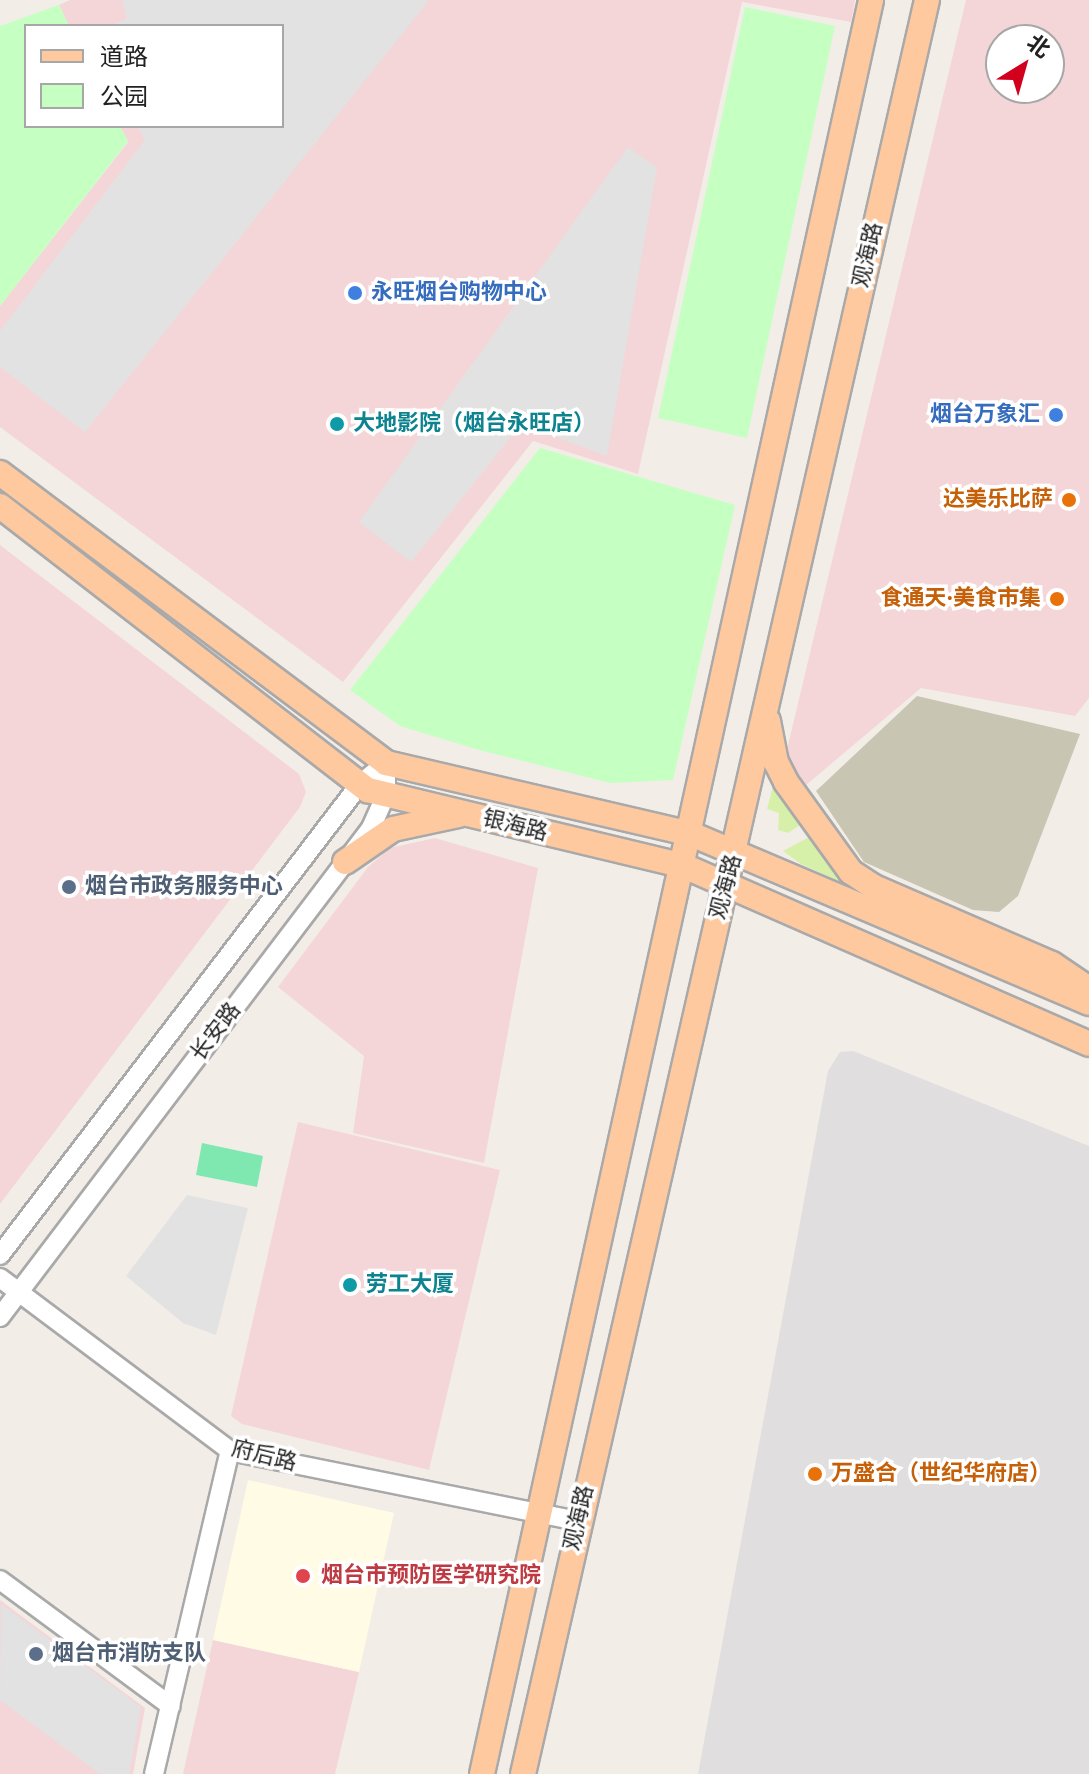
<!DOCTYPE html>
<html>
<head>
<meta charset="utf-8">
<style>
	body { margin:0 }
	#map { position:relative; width:1089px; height:1774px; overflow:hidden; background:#f3ede8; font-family:"Source Sans 3","Noto Sans SC",sans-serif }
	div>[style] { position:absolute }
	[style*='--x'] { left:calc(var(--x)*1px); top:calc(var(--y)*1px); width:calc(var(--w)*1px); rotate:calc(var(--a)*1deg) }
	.residential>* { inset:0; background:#e0dedf }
	.commercial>* { inset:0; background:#f4d6d9 }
	.education>* { inset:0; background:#fffbe4 }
	.construction>* { inset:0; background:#c8c5b2 }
	.grass>* { inset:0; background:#d6f0aa }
	.park>* { inset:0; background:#c6ffc2 }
	.pitch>* { inset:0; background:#7fe8b1 }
	.parking>* { inset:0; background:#e2e2e2 }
	.roads { filter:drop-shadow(2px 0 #a9a9a9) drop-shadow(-2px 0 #a9a9a9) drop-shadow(0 2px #a9a9a9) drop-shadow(0 -2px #a9a9a9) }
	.minor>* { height:18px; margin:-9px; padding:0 9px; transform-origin:9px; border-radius:9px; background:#fff }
	.major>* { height:24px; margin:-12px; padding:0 12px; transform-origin:12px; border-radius:12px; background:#ffc9a0 }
	.dots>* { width:22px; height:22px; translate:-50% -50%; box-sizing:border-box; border:4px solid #fff; border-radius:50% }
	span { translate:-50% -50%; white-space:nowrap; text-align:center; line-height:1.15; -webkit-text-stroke:7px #fff; paint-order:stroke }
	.street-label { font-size:22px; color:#222 }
	.shop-label { font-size:22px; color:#366cbe; font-weight:700 }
	.left { translate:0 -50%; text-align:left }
	.right { translate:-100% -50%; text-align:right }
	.culture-label { font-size:22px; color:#0d838f; font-weight:700 }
	.food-label { font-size:22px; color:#c56008; font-weight:700 }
	.service-label { font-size:22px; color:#4e5e75; font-weight:700 }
	.health-label { font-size:22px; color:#be3a42; font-weight:700 }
	.legend { position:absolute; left:24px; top:24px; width:260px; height:104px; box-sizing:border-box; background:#fff; border:2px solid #a7a7a7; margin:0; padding:10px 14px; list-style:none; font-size:24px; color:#222 }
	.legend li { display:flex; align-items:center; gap:16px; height:40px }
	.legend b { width:40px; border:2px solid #a7a7a7 }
	.north { position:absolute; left:985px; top:24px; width:80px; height:80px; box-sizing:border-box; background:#fff; border:2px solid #a7a7a7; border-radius:50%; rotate:37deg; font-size:22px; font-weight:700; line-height:32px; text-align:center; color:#222 }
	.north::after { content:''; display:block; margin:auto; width:28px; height:36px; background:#d3001d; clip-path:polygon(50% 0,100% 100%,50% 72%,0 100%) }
</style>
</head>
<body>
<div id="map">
	<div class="residential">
		<i style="clip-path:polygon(853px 1051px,1089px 1146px,1089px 1774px,698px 1774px,828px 1071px,840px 1052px)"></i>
	</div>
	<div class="commercial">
		<i style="clip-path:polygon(70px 0,855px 0,851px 22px,742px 2px,638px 474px,533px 441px,343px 682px,0 427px,0 306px,128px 142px,120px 126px,282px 126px,282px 26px,69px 26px,59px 5px)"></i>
		<i style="clip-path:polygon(evenodd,966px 0,1089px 0,1089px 698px,1075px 716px,921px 688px,805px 786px,789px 760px,788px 745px,966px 0,1001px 40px,1049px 40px,1049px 88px,1001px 88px,1001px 40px)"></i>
		<i style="clip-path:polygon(0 545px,299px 774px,306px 792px,300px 807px,0 1204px)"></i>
		<i style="clip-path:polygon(435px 838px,538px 868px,484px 1163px,353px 1133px,364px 1056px,278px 987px,368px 867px,390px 848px)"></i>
		<i style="clip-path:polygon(298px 1122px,500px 1170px,429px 1470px,242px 1424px,231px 1416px)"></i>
		<i style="clip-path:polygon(0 1600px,145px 1708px,133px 1774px,0 1774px)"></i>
		<i style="clip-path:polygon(213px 1640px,359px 1672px,335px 1774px,183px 1774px)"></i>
	</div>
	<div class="education">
		<i style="clip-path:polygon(248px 1480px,394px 1513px,359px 1672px,213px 1640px)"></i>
	</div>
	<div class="construction">
		<i style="clip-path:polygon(917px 696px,1080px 734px,1018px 896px,999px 912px,973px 910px,864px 862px,816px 791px)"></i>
	</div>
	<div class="grass">
		<i style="clip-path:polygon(774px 783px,804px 822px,788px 833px,778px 830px,779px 813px,767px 809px)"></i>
		<i style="clip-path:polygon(813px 835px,840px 869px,1038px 971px,801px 864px,783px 851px)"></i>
	</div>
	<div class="park">
		<i style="clip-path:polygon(59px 5px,69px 26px,26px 26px,26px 126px,120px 126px,128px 141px,0 306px,0 26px)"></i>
		<i style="clip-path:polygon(745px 7px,835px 26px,747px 438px,658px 418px)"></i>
		<i style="clip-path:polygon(540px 448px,735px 505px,673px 780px,610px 783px,479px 750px,400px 726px,350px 690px)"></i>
	</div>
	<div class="pitch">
		<i style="clip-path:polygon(202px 1143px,263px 1156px,257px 1187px,196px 1175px)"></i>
	</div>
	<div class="parking">
		<i style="clip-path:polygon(122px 0,429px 0,85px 432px,0 367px,0 331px,145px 140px,137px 126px,282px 126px,282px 26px,110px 26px,127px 19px)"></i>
		<i style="clip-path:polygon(628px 147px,657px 168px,607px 456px,521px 424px,411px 562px,359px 522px)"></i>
		<i style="clip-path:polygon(187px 1195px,248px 1208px,216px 1335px,183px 1323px,126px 1276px)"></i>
		<i style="clip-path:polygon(1px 1604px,141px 1707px,129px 1774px,100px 1774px,0 1700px)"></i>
	</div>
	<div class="roads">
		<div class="minor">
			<i style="--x:0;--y:1255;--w:593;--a:-52.61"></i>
			<i style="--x:360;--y:784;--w:33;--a:-39"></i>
			<i style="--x:0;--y:1278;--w:288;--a:36.9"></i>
			<i style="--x:230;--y:1451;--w:355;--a:11.4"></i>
			<i style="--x:0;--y:1317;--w:614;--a:-52.81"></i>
			<i style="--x:371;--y:828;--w:36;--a:-66"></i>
			<i style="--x:386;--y:795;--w:32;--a:-90"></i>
			<i style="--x:0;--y:1580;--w:212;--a:36.4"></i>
			<i style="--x:154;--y:1774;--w:332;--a:-76.8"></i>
		</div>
		<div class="major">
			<i style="--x:0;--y:473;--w:483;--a:36.9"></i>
			<i style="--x:386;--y:763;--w:313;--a:13.1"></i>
			<i style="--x:691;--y:834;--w:432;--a:23"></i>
			<i style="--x:0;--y:506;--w:465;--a:37.7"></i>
			<i style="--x:368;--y:790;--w:325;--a:13.5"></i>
			<i style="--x:684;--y:866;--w:442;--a:23.7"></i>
			<i style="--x:768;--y:721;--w:42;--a:79"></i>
			<i style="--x:776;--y:762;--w:22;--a:63"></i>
			<i style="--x:786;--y:782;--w:111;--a:54.2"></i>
			<i style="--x:851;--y:872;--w:27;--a:33"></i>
			<i style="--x:874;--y:887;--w:194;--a:23.4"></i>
			<i style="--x:1052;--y:964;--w:45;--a:34"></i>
			<i style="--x:345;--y:862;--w:58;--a:-34.5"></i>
			<i style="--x:393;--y:829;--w:67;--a:-12"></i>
			<i style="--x:482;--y:1774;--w:1816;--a:-77.63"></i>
			<i style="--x:523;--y:1774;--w:1819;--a:-77.17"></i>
		</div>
	</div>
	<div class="dots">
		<i style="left:355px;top:293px;background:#3f7fe0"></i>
		<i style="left:1056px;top:415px;background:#3f7fe0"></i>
		<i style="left:337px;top:424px;background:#0f9aa8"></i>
		<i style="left:1069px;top:500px;background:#e8710a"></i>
		<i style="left:1057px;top:599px;background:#e8710a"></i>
		<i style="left:69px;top:887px;background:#5c6f8a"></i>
		<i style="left:350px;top:1285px;background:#0f9aa8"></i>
		<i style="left:815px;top:1474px;background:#e8710a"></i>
		<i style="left:303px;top:1576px;background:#e0444e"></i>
		<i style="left:36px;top:1654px;background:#5c6f8a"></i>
	</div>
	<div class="street-label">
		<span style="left:868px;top:255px;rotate:-77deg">观海路</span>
		<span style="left:515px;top:826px;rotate:14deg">银海路</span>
		<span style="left:726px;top:887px;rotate:-75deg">观海路</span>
		<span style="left:216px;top:1032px;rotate:-53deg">长安路</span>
		<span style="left:264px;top:1456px;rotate:14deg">府后路</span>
		<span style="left:579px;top:1518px;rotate:-77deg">观海路</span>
	</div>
	<div class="shop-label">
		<span class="left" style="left:371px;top:293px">永旺烟台购物中心</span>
		<span class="right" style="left:1040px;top:415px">烟台万象汇</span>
	</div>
	<div class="culture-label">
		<span class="left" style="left:353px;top:424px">大地影院（烟台永旺店）</span>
		<span class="left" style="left:366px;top:1285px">劳工大厦</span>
	</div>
	<div class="food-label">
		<span class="right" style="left:1053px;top:500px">达美乐比萨</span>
		<span class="right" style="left:1041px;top:599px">食通天·美食市集</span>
		<span class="left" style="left:831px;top:1474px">万盛合（世纪华府店）</span>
	</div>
	<div class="service-label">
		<span class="left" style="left:85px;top:887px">烟台市政务服务中心</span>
		<span class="left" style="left:52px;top:1654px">烟台市消防支队</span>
	</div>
	<div class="health-label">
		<span class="left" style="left:321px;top:1576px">烟台市预防医学研究院</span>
	</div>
	<ul class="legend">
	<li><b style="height:10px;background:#ffc9a0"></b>道路</li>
	<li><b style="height:22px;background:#c6ffc2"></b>公园</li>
	</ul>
	<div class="north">北</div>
</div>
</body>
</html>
